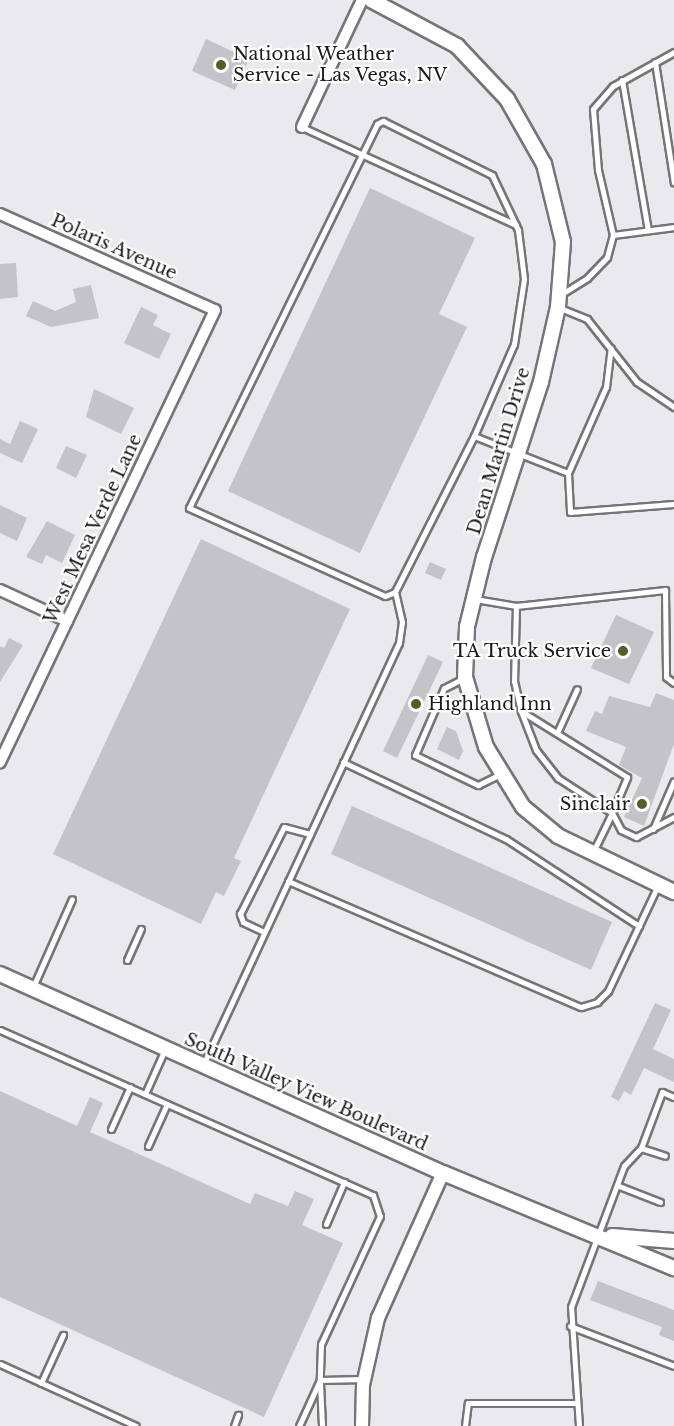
<!DOCTYPE html>
<html>
<head>
<meta charset="utf-8">
<style>
	body { margin:0 }
	#map { position:relative; width:674px; height:1426px; overflow:hidden; background:#eae9ed; font-family:"Libre Baskerville",serif }
	div>[style] { position:absolute }
	[style*='--x'] { left:calc(var(--x)*1px); top:calc(var(--y)*1px); width:calc(var(--w)*1px); rotate:calc(var(--a)*1deg) }
	.building>* { inset:0; background:#c4c3c7 }
	.roads { filter:drop-shadow(2px 0 #757478) drop-shadow(-2px 0 #757478) drop-shadow(0 2px #757478) drop-shadow(0 -2px #757478) }
	.service>* { height:5px; margin:-2.5px; padding:0 2.5px; transform-origin:2.5px; border-radius:2.5px; background:#fff }
	.minor>* { height:10px; margin:-5px; padding:0 5px; transform-origin:5px; border-radius:5px; background:#fff }
	.tertiary>* { height:12px; margin:-6px; padding:0 6px; transform-origin:6px; border-radius:6px; background:#fff }
	.secondary>* { height:14px; margin:-7px; padding:0 7px; transform-origin:7px; border-radius:7px; background:#fff }
	.dots>* { width:16px; height:16px; translate:-50% -50%; box-sizing:border-box; border:3px solid #fff; border-radius:50% }
	span { translate:-50% -50%; white-space:nowrap; text-align:center; line-height:1.15; -webkit-text-stroke:4.5px #fff; paint-order:stroke }
	.poi-label { font-size:18px; color:#1b1b1c }
	.left { translate:0 -50%; text-align:left }
	.right { translate:-100% -50%; text-align:right }
	.street-label { font-size:18px; color:#1b1b1c }
</style>
</head>
<body>
<div id="map">
	<div class="building">
		<i style="clip-path:polygon(206px 39px,249px 59px,235px 90px,192px 71px)"></i>
		<i style="clip-path:polygon(370px 188px,475px 238px,439px 314px,467px 327px,360px 553px,228px 491px)"></i>
		<i style="clip-path:polygon(16px 263px,18px 297px,0 299px,0 264px)"></i>
		<i style="clip-path:polygon(91px 285px,99px 318px,51px 327px,26px 316px,33px 301px,55px 311px,76px 302px,73px 289px)"></i>
		<i style="clip-path:polygon(141px 307px,158px 315px,153px 325px,171px 334px,159px 359px,124px 343px)"></i>
		<i style="clip-path:polygon(94px 389px,134px 408px,121px 434px,86px 417px)"></i>
		<i style="clip-path:polygon(20px 421px,38px 429px,22px 463px,0 453px,0 439px,10px 444px)"></i>
		<i style="clip-path:polygon(66px 446px,87px 455px,76px 478px,56px 468px)"></i>
		<i style="clip-path:polygon(0 505px,27px 518px,17px 541px,0 533px)"></i>
		<i style="clip-path:polygon(47px 521px,75px 535px,62px 563px,46px 555px,42px 564px,26px 557px)"></i>
		<i style="clip-path:polygon(201px 539px,350px 609px,234px 858px,241px 861px,224px 896px,216px 892px,201px 924px,53px 854px)"></i>
		<i style="clip-path:polygon(430px 562px,446px 569px,441px 580px,425px 573px)"></i>
		<i style="clip-path:polygon(616px 615px,654px 632px,629px 684px,591px 668px)"></i>
		<i style="clip-path:polygon(9px 638px,23px 645px,0 682px,0 646px,4px 648px)"></i>
		<i style="clip-path:polygon(428px 655px,443px 662px,397px 758px,383px 751px)"></i>
		<i style="clip-path:polygon(656px 693px,674px 700px,674px 744px,644px 826px,624px 817px,642px 778px,619px 765px,626px 747px,586px 731px,595px 711px,602px 714px,609px 696px,650px 707px)"></i>
		<i style="clip-path:polygon(447px 727px,456px 731px,463px 751px,459px 760px,437px 749px)"></i>
		<i style="clip-path:polygon(352px 806px,612px 922px,591px 970px,331px 854px)"></i>
		<i style="clip-path:polygon(655px 1003px,671px 1010px,653px 1049px,674px 1059px,674px 1082px,644px 1068px,631px 1095px,624px 1091px,619px 1101px,611px 1097px)"></i>
		<i style="clip-path:polygon(0 1091px,77px 1126px,90px 1097px,103px 1103px,90px 1132px,250px 1204px,255px 1193px,288px 1206px,295px 1191px,314px 1199px,302px 1225px,343px 1243px,264px 1417px,0 1297px)"></i>
		<i style="clip-path:polygon(598px 1281px,674px 1310px,674px 1341px,659px 1335px,662px 1327px,590px 1300px)"></i>
	</div>
	<div class="roads">
		<div class="service">
			<i style="--x:655;--y:62;--w:122;--a:81.1"></i>
			<i style="--x:622;--y:80;--w:152;--a:80.2"></i>
			<i style="--x:302;--y:127;--w:235;--a:24.6"></i>
			<i style="--x:613;--y:235;--w:62;--a:-7.5"></i>
			<i style="--x:560;--y:295;--w:32;--a:-32"></i>
			<i style="--x:587;--y:278;--w:29;--a:-46"></i>
			<i style="--x:607;--y:257;--w:23;--a:-75"></i>
			<i style="--x:613;--y:235;--w:67;--a:-103"></i>
			<i style="--x:598;--y:170;--w:61;--a:-94.7"></i>
			<i style="--x:593;--y:109;--w:30;--a:-49"></i>
			<i style="--x:613;--y:86;--w:70;--a:-29.1"></i>
			<i style="--x:560;--y:308;--w:29;--a:22"></i>
			<i style="--x:587;--y:319;--w:80;--a:51.6"></i>
			<i style="--x:637;--y:382;--w:45;--a:34"></i>
			<i style="--x:474;--y:436;--w:175;--a:116.9"></i>
			<i style="--x:395;--y:592;--w:11;--a:158"></i>
			<i style="--x:385;--y:596;--w:215;--a:-155.8"></i>
			<i style="--x:189;--y:508;--w:428;--a:-63.9"></i>
			<i style="--x:377;--y:124;--w:7;--a:-27"></i>
			<i style="--x:383;--y:121;--w:122;--a:26.4"></i>
			<i style="--x:492;--y:175;--w:61;--a:64.7"></i>
			<i style="--x:518;--y:230;--w:49;--a:83"></i>
			<i style="--x:524;--y:279;--w:66;--a:98.7"></i>
			<i style="--x:514;--y:344;--w:100;--a:113.5"></i>
			<i style="--x:474;--y:436;--w:101;--a:21.5"></i>
			<i style="--x:568;--y:473;--w:94;--a:-66.2"></i>
			<i style="--x:606;--y:387;--w:39;--a:-83"></i>
			<i style="--x:568;--y:473;--w:39;--a:87"></i>
			<i style="--x:570;--y:512;--w:104;--a:-4.4"></i>
			<i style="--x:475;--y:599;--w:42;--a:9.7"></i>
			<i style="--x:516;--y:606;--w:75;--a:91.5"></i>
			<i style="--x:514;--y:681;--w:31;--a:77"></i>
			<i style="--x:521;--y:711;--w:42;--a:69"></i>
			<i style="--x:536;--y:750;--w:36;--a:52"></i>
			<i style="--x:558;--y:778;--w:64;--a:32.9"></i>
			<i style="--x:612;--y:813;--w:39;--a:-67"></i>
			<i style="--x:627;--y:777;--w:125;--a:-148.1"></i>
			<i style="--x:516;--y:606;--w:150;--a:-6.1"></i>
			<i style="--x:665;--y:590;--w:87;--a:89.3"></i>
			<i style="--x:666;--y:677;--w:10;--a:37"></i>
			<i style="--x:464;--y:678;--w:22;--a:153"></i>
			<i style="--x:444;--y:688;--w:73;--a:113.4"></i>
			<i style="--x:415;--y:755;--w:70;--a:25.5"></i>
			<i style="--x:478;--y:785;--w:25;--a:-26"></i>
			<i style="--x:557;--y:733;--w:48;--a:-65.6"></i>
			<i style="--x:343;--y:762;--w:180;--a:25.3"></i>
			<i style="--x:506;--y:839;--w:159;--a:33.2"></i>
			<i style="--x:612;--y:813;--w:19;--a:62"></i>
			<i style="--x:621;--y:830;--w:17;--a:25"></i>
			<i style="--x:636;--y:837;--w:43;--a:-27.8"></i>
			<i style="--x:653;--y:829;--w:52;--a:-66.4"></i>
			<i style="--x:593;--y:852;--w:43;--a:-64"></i>
			<i style="--x:288;--y:881;--w:319;--a:23.3"></i>
			<i style="--x:581;--y:1007;--w:17;--a:-17"></i>
			<i style="--x:597;--y:1002;--w:16;--a:-45"></i>
			<i style="--x:608;--y:991;--w:117;--a:-64.7"></i>
			<i style="--x:264;--y:932;--w:23;--a:-155"></i>
			<i style="--x:243;--y:922;--w:9;--a:-111"></i>
			<i style="--x:240;--y:914;--w:97;--a:-63.2"></i>
			<i style="--x:284;--y:827;--w:27;--a:15"></i>
			<i style="--x:127;--y:960;--w:34;--a:-66"></i>
			<i style="--x:33;--y:987;--w:96;--a:-66.1"></i>
			<i style="--x:0;--y:1030;--w:408;--a:23.9"></i>
			<i style="--x:373;--y:1195;--w:22;--a:72"></i>
			<i style="--x:380;--y:1216;--w:141;--a:114.7"></i>
			<i style="--x:321;--y:1344;--w:36;--a:92"></i>
			<i style="--x:320;--y:1380;--w:44;--a:-1.3"></i>
			<i style="--x:203;--y:1065;--w:465;--a:-65.1"></i>
			<i style="--x:399;--y:643;--w:21;--a:-82"></i>
			<i style="--x:402;--y:622;--w:31;--a:-103"></i>
			<i style="--x:145;--y:1094;--w:49;--a:-66"></i>
			<i style="--x:111;--y:1129;--w:46;--a:-65.7"></i>
			<i style="--x:148;--y:1146;--w:46;--a:-65.7"></i>
			<i style="--x:641;--y:1148;--w:25;--a:18"></i>
			<i style="--x:619;--y:1186;--w:44;--a:21.3"></i>
			<i style="--x:326;--y:1224;--w:46;--a:-66.8"></i>
			<i style="--x:570;--y:1326;--w:111;--a:21"></i>
			<i style="--x:0;--y:1364;--w:149;--a:24.5"></i>
			<i style="--x:41;--y:1383;--w:53;--a:-65.4"></i>
			<i style="--x:320;--y:1383;--w:43;--a:87.3"></i>
			<i style="--x:234;--y:1426;--w:12;--a:-70"></i>
			<i style="--x:299;--y:1426;--w:51;--a:-65.5"></i>
			<i style="--x:465;--y:1426;--w:23;--a:-83"></i>
			<i style="--x:468;--y:1403;--w:109;--a:0"></i>
			<i style="--x:579;--y:1426;--w:119;--a:-93.8"></i>
			<i style="--x:571;--y:1307;--w:151;--a:-69.4"></i>
			<i style="--x:624;--y:1166;--w:25;--a:-47"></i>
			<i style="--x:641;--y:1148;--w:60;--a:-69.4"></i>
			<i style="--x:662;--y:1092;--w:13;--a:23"></i>
		</div>
		<div class="minor">
			<i style="--x:302;--y:127;--w:140;--a:-64.7"></i>
			<i style="--x:0;--y:214;--w:235;--a:24.1"></i>
			<i style="--x:215;--y:310;--w:501;--a:115.44"></i>
			<i style="--x:0;--y:590;--w:74;--a:24.8"></i>
		</div>
		<div class="tertiary">
			<i style="--x:362;--y:1426;--w:41;--a:-88.6"></i>
			<i style="--x:363;--y:1385;--w:69;--a:-77.4"></i>
			<i style="--x:378;--y:1318;--w:159;--a:-65.9"></i>
		</div>
		<div class="secondary">
			<i style="--x:371;--y:0;--w:98;--a:28.1"></i>
			<i style="--x:457;--y:46;--w:73;--a:46.7"></i>
			<i style="--x:507;--y:99;--w:75;--a:60.4"></i>
			<i style="--x:544;--y:164;--w:80;--a:76.3"></i>
			<i style="--x:563;--y:242;--w:65;--a:94.4"></i>
			<i style="--x:558;--y:307;--w:77;--a:102.8"></i>
			<i style="--x:541;--y:382;--w:184;--a:108"></i>
			<i style="--x:484;--y:557;--w:72;--a:103.7"></i>
			<i style="--x:467;--y:627;--w:50;--a:92.3"></i>
			<i style="--x:465;--y:677;--w:73;--a:73.3"></i>
			<i style="--x:486;--y:747;--w:70;--a:58.3"></i>
			<i style="--x:523;--y:807;--w:45;--a:39.6"></i>
			<i style="--x:558;--y:836;--w:129;--a:25.8"></i>
			<i style="--x:0;--y:974;--w:486;--a:24.2"></i>
			<i style="--x:443;--y:1173;--w:250;--a:22.4"></i>
			<i style="--x:612;--y:1236;--w:62;--a:4.6"></i>
		</div>
	</div>
	<div class="dots">
		<i style="left:221px;top:65px;background:#5a5a27"></i>
		<i style="left:623px;top:651px;background:#5a5a27"></i>
		<i style="left:416px;top:704px;background:#5a5a27"></i>
		<i style="left:642px;top:804px;background:#5a5a27"></i>
	</div>
	<div class="poi-label">
		<span class="left" style="left:233px;top:65px">National Weather<br>Service - Las Vegas, NV</span>
		<span class="right" style="left:611px;top:651px">TA Truck Service</span>
		<span class="left" style="left:428px;top:704px">Highland Inn</span>
		<span class="right" style="left:630px;top:804px">Sinclair</span>
	</div>
	<div class="street-label">
		<span style="left:114px;top:247px;rotate:24deg">Polaris Avenue</span>
		<span style="left:499px;top:451px;rotate:-73deg">Dean Martin Drive</span>
		<span style="left:93px;top:529px;rotate:-65deg">West Mesa Verde Lane</span>
		<span style="left:306px;top:1092px;rotate:24deg">South Valley View Boulevard</span>
	</div>
</div>
</body>
</html>
